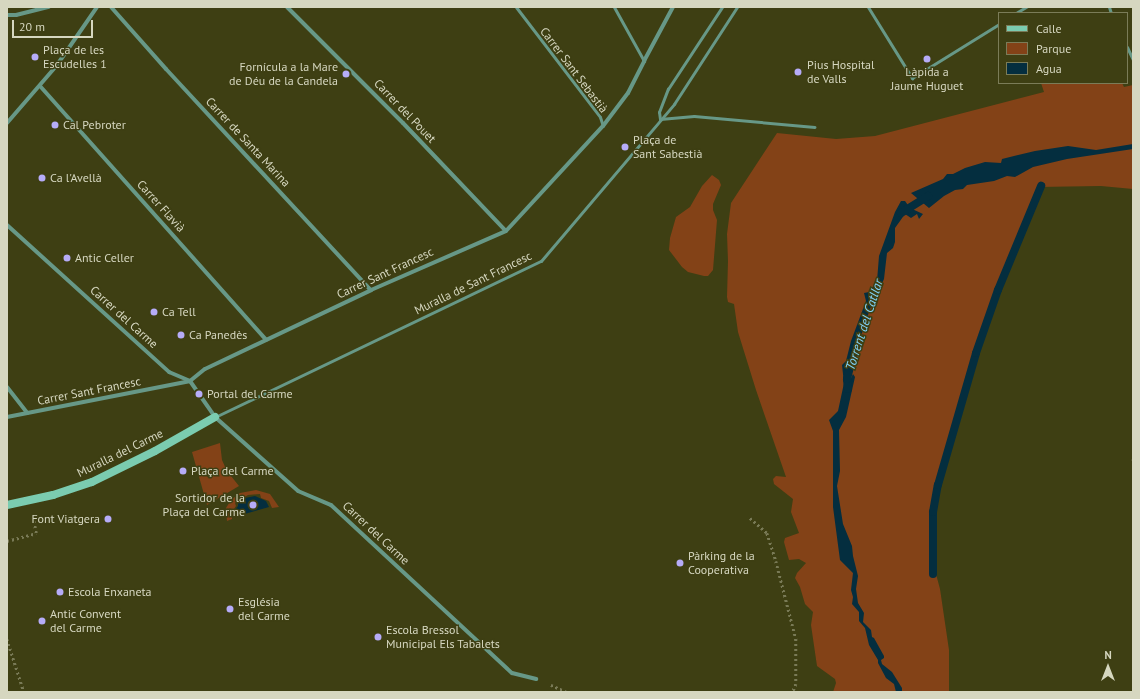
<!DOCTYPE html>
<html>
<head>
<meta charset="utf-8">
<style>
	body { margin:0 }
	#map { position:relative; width:1140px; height:699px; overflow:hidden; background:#3e3f13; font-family:"PT Sans",sans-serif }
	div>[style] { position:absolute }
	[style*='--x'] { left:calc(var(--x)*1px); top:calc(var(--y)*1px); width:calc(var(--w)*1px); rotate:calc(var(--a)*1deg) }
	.green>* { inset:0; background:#834217 }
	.water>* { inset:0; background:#042e3f }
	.stream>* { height:8px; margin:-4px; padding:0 4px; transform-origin:4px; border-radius:4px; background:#042e3f }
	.path>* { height:2.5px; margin-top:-1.25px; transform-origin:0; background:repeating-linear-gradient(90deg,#797a56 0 2px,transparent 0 5px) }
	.service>* { height:3px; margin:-1.5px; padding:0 1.5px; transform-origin:1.5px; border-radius:1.5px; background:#679887 }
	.minor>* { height:4px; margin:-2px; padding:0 2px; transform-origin:2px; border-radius:2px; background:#679887 }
	.secondary>* { height:8px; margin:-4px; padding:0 4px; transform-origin:4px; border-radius:4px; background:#7bccb0 }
	.dots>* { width:11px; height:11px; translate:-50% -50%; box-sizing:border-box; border:2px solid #3e3f13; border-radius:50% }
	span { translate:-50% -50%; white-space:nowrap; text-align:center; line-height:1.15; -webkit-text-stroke:3px #3e3f13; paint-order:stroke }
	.poi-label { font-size:12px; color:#d6d7c0 }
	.left { translate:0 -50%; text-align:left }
	.right { translate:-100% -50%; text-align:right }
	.street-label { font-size:12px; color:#d6d7c0 }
	.water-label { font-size:13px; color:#80d2f8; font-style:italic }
	.frame { position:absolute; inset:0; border:8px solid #d6d7c0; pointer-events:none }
	.legend { position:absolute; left:998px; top:12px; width:130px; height:72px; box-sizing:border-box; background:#3e3f13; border:1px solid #7b7c58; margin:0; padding:5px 7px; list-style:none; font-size:12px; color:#d6d7c0 }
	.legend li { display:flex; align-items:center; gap:8px; height:20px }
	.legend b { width:20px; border:1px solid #7b7c58 }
	.north { position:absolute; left:1088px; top:647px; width:40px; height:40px; -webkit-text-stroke:3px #3e3f13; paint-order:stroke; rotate:0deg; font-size:11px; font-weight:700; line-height:16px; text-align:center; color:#d6d7c0 }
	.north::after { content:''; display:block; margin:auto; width:14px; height:18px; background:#d6d7c0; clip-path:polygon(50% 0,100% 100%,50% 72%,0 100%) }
	.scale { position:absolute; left:12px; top:20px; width:81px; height:18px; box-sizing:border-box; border:2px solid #d6d7c0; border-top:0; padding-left:5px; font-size:12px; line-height:14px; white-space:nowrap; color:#d6d7c0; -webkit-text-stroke:3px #3e3f13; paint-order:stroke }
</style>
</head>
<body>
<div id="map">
	<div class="green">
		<i style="clip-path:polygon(1041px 83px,1122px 83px,1124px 87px,1133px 85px,1133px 189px,1101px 186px,1037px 187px,996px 289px,973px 353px,930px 510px,932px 559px,940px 589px,949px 650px,949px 692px,833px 692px,836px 683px,835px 679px,817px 666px,811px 625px,813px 612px,805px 604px,800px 587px,795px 578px,797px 573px,806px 563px,799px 559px,789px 560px,784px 542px,785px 538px,799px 533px,791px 512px,793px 499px,774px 484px,773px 479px,776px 476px,786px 477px,756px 390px,738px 332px,734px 304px,728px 302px,727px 297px,728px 261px,727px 234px,731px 203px,777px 133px,836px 139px,875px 136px,1044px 92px)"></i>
		<i style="clip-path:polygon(712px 175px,719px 180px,721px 185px,713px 204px,713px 210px,717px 220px,713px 270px,708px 276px,704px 276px,688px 272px,682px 267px,669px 250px,670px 238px,676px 217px,690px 207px,702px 186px)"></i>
		<i style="clip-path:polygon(220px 443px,222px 460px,227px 471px,239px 486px,207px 505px,192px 452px)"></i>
		<i style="clip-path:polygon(256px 490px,270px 494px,279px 507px,272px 508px,269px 501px,261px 498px,260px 494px,248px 495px,235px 503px,236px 506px,232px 512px,232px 519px,227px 521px,226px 508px,231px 500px,240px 493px)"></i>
	</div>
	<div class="water">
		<i style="clip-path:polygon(1133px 144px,1133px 149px,1067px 159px,1033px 167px,1015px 177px,1007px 176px,994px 181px,967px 185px,963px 189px,955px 190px,944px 196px,929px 208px,911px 193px,943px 179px,947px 174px,953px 174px,965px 168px,985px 162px,1001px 163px,1002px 159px,1035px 151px,1068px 146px,1096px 150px)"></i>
		<i style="clip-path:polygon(901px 201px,905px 201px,910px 208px,923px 214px,919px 219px,917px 214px,911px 218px,905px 214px,895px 228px,895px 242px,893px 248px,887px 253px,884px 279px,870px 309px,858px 345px,854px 350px,854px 355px,848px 360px,849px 365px,847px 367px,846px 373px,847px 378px,851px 378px,853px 374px,855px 377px,846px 417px,839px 430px,840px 471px,837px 486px,843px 524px,852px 546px,853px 556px,858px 576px,856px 589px,858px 603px,864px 613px,863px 622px,871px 630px,872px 637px,874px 638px,884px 656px,884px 658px,881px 660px,882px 664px,892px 672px,902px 688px,902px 692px,896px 692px,894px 684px,886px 678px,878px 663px,878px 660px,869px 645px,865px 628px,859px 621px,859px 612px,852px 604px,853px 597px,851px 590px,853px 573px,840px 560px,833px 507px,833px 431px,829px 420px,838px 411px,844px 383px,842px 365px,846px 361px,851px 341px,866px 301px,864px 293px,869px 292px,877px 281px,879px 256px,895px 212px)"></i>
		<i style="clip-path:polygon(255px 496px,266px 501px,269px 507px,234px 517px,234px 511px,238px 506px,238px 503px,245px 498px)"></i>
	</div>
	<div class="stream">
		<i style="--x:901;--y:213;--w:32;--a:-32"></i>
		<i style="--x:848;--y:389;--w:10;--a:-96"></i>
		<i style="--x:847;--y:379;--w:33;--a:-76"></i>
		<i style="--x:933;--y:574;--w:62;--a:-90"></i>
		<i style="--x:933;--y:512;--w:27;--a:-80"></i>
		<i style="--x:938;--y:485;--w:137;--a:-73.9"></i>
		<i style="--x:976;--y:353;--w:67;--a:-70.8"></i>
		<i style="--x:998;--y:290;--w:113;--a:-67.5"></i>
	</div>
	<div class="path">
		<i style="--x:1133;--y:461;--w:2;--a:-90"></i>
		<i style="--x:750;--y:518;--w:23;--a:41"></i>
		<i style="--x:767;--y:533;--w:29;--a:72"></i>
		<i style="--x:776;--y:561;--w:81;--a:75.6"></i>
		<i style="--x:796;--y:639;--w:45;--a:90"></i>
		<i style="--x:796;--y:684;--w:9;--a:111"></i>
		<i style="--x:7;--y:541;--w:30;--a:-15"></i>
		<i style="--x:36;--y:533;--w:15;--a:-101"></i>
		<i style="--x:7;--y:639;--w:56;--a:72.2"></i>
		<i style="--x:551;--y:685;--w:17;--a:24"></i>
	</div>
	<div class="service">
		<i style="--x:516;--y:7;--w:138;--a:52.6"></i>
		<i style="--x:600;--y:117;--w:9;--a:72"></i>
		<i style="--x:614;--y:7;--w:62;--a:60.9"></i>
		<i style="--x:868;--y:7;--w:84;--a:58.2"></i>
		<i style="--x:912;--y:78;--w:102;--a:-31.8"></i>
		<i style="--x:1109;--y:7;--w:6;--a:72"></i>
		<i style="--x:1016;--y:13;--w:12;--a:-31"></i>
		<i style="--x:1127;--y:47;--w:14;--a:65"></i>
		<i style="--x:660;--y:119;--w:34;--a:-5"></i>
		<i style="--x:694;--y:116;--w:121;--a:5.2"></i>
		<i style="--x:660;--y:119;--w:7;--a:-98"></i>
		<i style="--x:659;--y:112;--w:25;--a:-69"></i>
		<i style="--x:668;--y:89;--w:98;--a:-56.6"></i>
		<i style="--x:215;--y:417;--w:361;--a:-25.6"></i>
		<i style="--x:541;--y:261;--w:206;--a:-49.7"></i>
		<i style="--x:674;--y:104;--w:116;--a:-57"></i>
	</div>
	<div class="minor">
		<i style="--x:111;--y:7;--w:83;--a:48.4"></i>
		<i style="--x:166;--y:69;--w:301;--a:47.2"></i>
		<i style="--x:287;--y:7;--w:164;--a:45"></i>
		<i style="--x:403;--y:123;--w:149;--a:46.4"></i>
		<i style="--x:7;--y:15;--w:9;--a:0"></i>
		<i style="--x:16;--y:15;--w:34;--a:-14"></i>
		<i style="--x:40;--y:86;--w:340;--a:48.3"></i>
		<i style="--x:7;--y:123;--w:77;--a:-49.2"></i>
		<i style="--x:57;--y:65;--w:70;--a:-55.4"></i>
		<i style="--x:7;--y:225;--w:219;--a:42.2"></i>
		<i style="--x:169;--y:372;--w:23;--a:23"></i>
		<i style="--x:190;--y:381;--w:44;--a:55.2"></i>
		<i style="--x:215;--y:417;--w:111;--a:41.7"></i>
		<i style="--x:298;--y:491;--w:36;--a:23"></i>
		<i style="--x:331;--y:505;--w:247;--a:42.9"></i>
		<i style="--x:512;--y:673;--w:25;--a:14"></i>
		<i style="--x:7;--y:387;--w:33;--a:52"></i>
		<i style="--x:7;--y:417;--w:187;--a:-11.1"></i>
		<i style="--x:190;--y:381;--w:19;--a:-39"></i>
		<i style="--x:205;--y:369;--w:184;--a:-25.4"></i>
		<i style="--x:371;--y:290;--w:147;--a:-23.6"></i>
		<i style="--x:506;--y:231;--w:143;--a:-47.3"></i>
		<i style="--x:603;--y:126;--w:41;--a:-52.9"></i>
		<i style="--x:628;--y:93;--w:36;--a:-63"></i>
		<i style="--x:644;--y:61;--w:61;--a:-61.8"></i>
	</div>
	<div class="secondary">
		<i style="--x:7;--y:505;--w:47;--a:-12.3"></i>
		<i style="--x:53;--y:495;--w:41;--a:-18.4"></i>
		<i style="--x:92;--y:482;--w:70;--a:-26.2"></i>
		<i style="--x:155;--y:451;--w:69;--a:-29.5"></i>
	</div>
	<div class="dots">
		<i style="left:35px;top:57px;background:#b6acf8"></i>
		<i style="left:927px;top:59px;background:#b6acf8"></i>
		<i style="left:798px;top:72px;background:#b6acf8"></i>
		<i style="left:346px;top:74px;background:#b6acf8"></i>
		<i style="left:55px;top:125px;background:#b6acf8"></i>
		<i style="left:625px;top:147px;background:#b6acf8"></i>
		<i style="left:42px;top:178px;background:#b6acf8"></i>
		<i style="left:67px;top:258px;background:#b6acf8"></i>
		<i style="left:154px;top:312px;background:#b6acf8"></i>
		<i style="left:181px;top:335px;background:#b6acf8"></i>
		<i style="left:199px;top:394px;background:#b6acf8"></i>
		<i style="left:183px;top:471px;background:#b6acf8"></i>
		<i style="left:253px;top:505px;background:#b6acf8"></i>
		<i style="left:108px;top:519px;background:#b6acf8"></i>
		<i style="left:680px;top:563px;background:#b6acf8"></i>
		<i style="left:60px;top:592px;background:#b6acf8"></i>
		<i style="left:230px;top:609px;background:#b6acf8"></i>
		<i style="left:42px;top:621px;background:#b6acf8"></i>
		<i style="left:378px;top:637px;background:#b6acf8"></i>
	</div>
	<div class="poi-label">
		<span class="left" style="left:43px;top:57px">Plaça de les<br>Escudelles 1</span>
		<span class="left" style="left:807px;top:72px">Pius Hospital<br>de Valls</span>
		<span class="right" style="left:338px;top:74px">Fornícula a la Mare<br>de Déu de la Candela</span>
		<span style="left:927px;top:79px">Làpida a<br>Jaume Huguet</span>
		<span class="left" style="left:63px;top:125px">Cal Pebroter</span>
		<span class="left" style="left:633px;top:147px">Plaça de<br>Sant Sabestià</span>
		<span class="left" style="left:50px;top:178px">Ca l'Avellà</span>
		<span class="left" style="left:75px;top:258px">Antic Celler</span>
		<span class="left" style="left:162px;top:312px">Ca Tell</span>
		<span class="left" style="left:189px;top:335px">Ca Panedès</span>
		<span class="left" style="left:207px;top:394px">Portal del Carme</span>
		<span class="left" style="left:191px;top:471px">Plaça del Carme</span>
		<span class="right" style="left:245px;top:505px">Sortidor de la<br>Plaça del Carme</span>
		<span class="right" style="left:100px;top:519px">Font Viatgera</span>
		<span class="left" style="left:688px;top:563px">Pàrking de la<br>Cooperativa</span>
		<span class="left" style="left:68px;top:592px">Escola Enxaneta</span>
		<span class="left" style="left:238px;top:609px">Església<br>del Carme</span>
		<span class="left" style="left:50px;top:621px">Antic Convent<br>del Carme</span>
		<span class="left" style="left:386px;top:637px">Escola Bressol<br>Municipal Els Tabalets</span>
	</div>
	<div class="street-label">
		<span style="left:574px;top:70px;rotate:53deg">Carrer Sant Sebastià</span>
		<span style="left:405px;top:111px;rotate:46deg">Carrer del Pouet</span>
		<span style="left:248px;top:142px;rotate:47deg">Carrer de Santa Marina</span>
		<span style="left:161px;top:206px;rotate:48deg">Carrer Flavià</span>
		<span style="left:385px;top:273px;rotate:-25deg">Carrer Sant Francesc</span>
		<span style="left:473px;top:283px;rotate:-26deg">Muralla de Sant Francesc</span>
		<span style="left:124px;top:317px;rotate:42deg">Carrer del Carme</span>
		<span style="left:89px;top:391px;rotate:-11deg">Carrer Sant Francesc</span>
		<span style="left:120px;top:453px;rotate:-26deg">Muralla del Carme</span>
		<span style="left:376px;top:533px;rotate:43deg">Carrer del Carme</span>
	</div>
	<div class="water-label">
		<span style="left:865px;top:325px;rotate:-72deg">Torrent del Catllar</span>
	</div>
	<div class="frame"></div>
	<ul class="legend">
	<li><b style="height:5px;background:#7bccb0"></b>Calle</li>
	<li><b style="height:11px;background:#834217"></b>Parque</li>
	<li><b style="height:11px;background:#042e3f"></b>Agua</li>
	</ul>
	<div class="north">N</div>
	<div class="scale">20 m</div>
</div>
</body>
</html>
